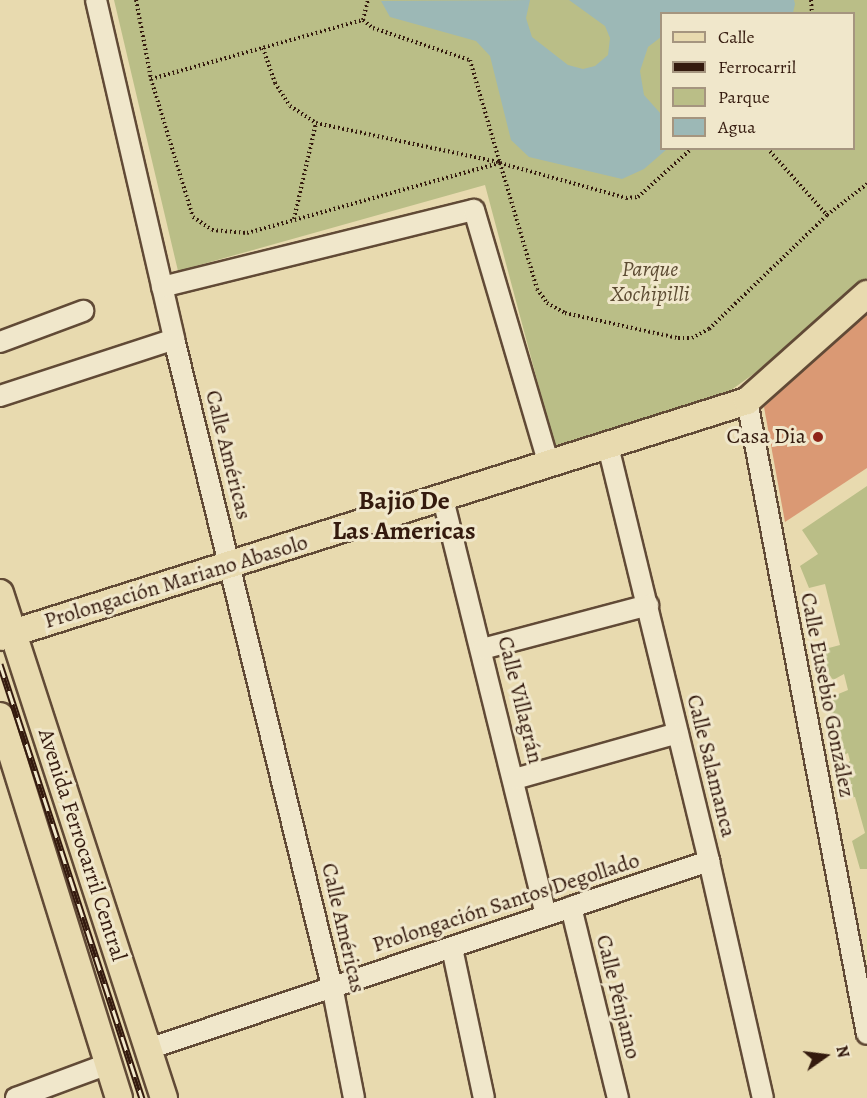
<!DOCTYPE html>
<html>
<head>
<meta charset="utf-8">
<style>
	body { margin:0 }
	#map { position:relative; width:867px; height:1098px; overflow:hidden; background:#e8daaf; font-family:Alegreya,serif }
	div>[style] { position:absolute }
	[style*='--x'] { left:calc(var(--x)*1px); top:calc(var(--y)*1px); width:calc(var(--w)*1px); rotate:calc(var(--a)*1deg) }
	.green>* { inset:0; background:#babe87 }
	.water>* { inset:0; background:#9cb8b6 }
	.building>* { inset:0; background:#da9974 }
	.path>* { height:4px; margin-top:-2px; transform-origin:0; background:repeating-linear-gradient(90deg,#341a0e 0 1.5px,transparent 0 4.5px) }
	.roads { filter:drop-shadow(2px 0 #614a36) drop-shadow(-2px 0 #614a36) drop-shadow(0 2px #614a36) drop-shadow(0 -2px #614a36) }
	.minor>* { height:20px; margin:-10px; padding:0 10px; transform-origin:10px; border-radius:10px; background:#f0e7cb }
	.major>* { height:26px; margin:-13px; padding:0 13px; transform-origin:13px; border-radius:13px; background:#e8daaf }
	.rail>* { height:7px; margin-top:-3.5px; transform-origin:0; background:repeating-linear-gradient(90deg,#f0e7cb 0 14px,#341a0e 0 28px); box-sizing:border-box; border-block:2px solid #341a0e }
	.dots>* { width:16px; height:16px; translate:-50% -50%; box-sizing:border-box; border:3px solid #f0e7cb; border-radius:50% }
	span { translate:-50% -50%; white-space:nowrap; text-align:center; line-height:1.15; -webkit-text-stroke:6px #f0e7cb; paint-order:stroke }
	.park-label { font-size:22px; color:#5c4b32; font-style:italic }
	.poi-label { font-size:22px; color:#341a0e }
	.right { translate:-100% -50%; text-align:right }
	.street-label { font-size:22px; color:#341a0e }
	.quarter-label { font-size:26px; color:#341a0e; font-weight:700 }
	.legend { position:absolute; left:660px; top:12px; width:195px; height:138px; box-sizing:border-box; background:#f0e7cb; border:2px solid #a5957f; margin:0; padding:8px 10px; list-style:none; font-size:18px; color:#341a0e }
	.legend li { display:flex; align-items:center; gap:12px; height:30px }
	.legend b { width:30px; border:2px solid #a5957f }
	.north { position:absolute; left:795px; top:1026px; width:60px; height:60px; -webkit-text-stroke:4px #f0e7cb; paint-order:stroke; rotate:76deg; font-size:16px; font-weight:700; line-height:24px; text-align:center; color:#341a0e }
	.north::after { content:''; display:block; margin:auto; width:21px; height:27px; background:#341a0e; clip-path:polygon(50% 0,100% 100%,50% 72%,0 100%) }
</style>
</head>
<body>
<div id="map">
	<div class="green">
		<i style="clip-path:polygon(evenodd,114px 0,867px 0,867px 278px,773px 360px,727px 393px,702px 406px,556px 451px,485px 185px,178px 271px,114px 0,662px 14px,854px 14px,854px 148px,662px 148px,662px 14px)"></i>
		<i style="clip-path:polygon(867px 486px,867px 869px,860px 869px,852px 841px,865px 833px,855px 797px,841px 798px,836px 771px,850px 761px,848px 753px,840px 757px,834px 741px,838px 721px,830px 717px,831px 697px,848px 690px,844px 674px,833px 680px,814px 652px,840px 645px,825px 584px,809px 588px,800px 566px,818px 554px,802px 530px)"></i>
	</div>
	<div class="water">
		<i style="clip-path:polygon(530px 0,526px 18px,532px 37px,568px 65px,583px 69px,595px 66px,608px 55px,610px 38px,605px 26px,569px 0,794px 0,795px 4px,793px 13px,662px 14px,661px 37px,648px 47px,640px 71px,644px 95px,661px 114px,662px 148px,667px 149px,644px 169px,622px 179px,529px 157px,511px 140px,490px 56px,476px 41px,390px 17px,381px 1px)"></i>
	</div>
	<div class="building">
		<i style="clip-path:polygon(867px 311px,867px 468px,785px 522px,764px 407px)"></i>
	</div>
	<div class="path">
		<i style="--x:136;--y:0;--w:80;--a:79.2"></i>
		<i style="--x:151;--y:79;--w:144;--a:73.1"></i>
		<i style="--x:193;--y:217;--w:23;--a:34"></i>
		<i style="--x:212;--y:230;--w:35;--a:5"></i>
		<i style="--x:247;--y:233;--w:263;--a:-15.5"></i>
		<i style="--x:811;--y:0;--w:14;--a:86"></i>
		<i style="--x:363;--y:20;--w:13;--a:39"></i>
		<i style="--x:373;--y:28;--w:102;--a:18.3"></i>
		<i style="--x:470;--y:60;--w:107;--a:73.8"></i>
		<i style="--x:500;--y:163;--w:131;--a:15.5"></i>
		<i style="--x:626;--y:198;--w:12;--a:-5"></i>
		<i style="--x:638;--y:197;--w:73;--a:-42.2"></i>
		<i style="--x:363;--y:20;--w:21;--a:-76"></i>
		<i style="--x:263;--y:48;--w:37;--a:71"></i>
		<i style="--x:275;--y:83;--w:27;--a:57"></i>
		<i style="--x:290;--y:106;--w:31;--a:33"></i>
		<i style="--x:316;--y:123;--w:186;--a:12.1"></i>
		<i style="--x:151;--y:79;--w:220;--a:-15.6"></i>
		<i style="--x:767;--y:148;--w:90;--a:48.2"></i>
		<i style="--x:500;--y:163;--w:131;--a:73.6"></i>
		<i style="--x:537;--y:289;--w:17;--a:54"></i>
		<i style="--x:547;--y:303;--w:21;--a:29"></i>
		<i style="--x:565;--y:313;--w:116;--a:12.5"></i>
		<i style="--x:678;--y:338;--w:14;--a:0"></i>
		<i style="--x:692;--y:338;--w:19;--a:-28"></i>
		<i style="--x:709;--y:329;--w:164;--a:-44"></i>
		<i style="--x:827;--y:215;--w:51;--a:-37.8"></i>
		<i style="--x:294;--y:219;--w:98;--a:-77.1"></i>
	</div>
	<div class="roads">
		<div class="minor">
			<i style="--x:96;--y:0;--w:348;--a:77"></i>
			<i style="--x:174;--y:339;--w:666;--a:76.28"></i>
			<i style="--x:332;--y:986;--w:114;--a:78.9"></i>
			<i style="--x:162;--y:287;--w:321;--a:-13.9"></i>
			<i style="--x:474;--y:210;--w:266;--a:73.6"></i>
			<i style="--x:0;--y:342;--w:89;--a:-20.5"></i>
			<i style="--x:0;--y:396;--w:183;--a:-18.1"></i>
			<i style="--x:747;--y:401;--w:644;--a:79.27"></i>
			<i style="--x:608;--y:446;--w:427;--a:76.3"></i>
			<i style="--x:709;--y:861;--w:243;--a:77.2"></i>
			<i style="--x:443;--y:499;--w:428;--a:76.1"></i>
			<i style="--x:482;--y:649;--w:172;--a:-14.8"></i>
			<i style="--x:515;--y:779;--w:169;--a:-15.8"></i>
			<i style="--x:571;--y:907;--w:197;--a:76.2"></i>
			<i style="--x:452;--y:948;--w:153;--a:78"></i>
			<i style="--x:148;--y:1049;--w:592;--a:-18.53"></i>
			<i style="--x:16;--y:1098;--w:98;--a:-20.3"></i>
		</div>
		<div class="major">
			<i style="--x:0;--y:593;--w:531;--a:72.01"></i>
			<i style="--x:0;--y:637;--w:783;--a:-17.53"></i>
			<i style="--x:747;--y:401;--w:161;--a:-41.7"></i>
			<i style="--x:0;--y:716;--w:400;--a:72.7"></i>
		</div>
	</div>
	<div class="rail">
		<i style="--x:0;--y:664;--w:457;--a:71.9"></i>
	</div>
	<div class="dots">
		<i style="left:818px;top:437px;background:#8f2418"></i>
	</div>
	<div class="park-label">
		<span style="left:650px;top:282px">Parque<br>Xochipilli</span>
	</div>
	<div class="poi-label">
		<span class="right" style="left:806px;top:437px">Casa Dia</span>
	</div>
	<div class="street-label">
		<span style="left:228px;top:455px;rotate:76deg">Calle Américas</span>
		<span style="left:176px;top:582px;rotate:-17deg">Prolongación Mariano Abasolo</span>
		<span style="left:827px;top:695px;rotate:79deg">Calle Eusebio González</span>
		<span style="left:520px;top:700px;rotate:76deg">Calle Villagrán</span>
		<span style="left:711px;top:766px;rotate:76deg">Calle Salamanca</span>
		<span style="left:82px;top:845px;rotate:72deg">Avenida Ferrocarril Central</span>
		<span style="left:506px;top:903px;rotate:-18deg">Prolongación Santos Degollado</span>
		<span style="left:343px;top:928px;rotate:77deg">Calle Américas</span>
		<span style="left:618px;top:997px;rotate:76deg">Calle Pénjamo</span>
	</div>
	<div class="quarter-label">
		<span style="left:404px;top:516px">Bajio De<br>Las Americas</span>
	</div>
	<ul class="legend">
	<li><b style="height:8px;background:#e8daaf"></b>Calle</li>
	<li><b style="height:8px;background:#341a0e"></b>Ferrocarril</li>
	<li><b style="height:16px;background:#babe87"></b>Parque</li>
	<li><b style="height:16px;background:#9cb8b6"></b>Agua</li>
	</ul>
	<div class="north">N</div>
</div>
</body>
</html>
